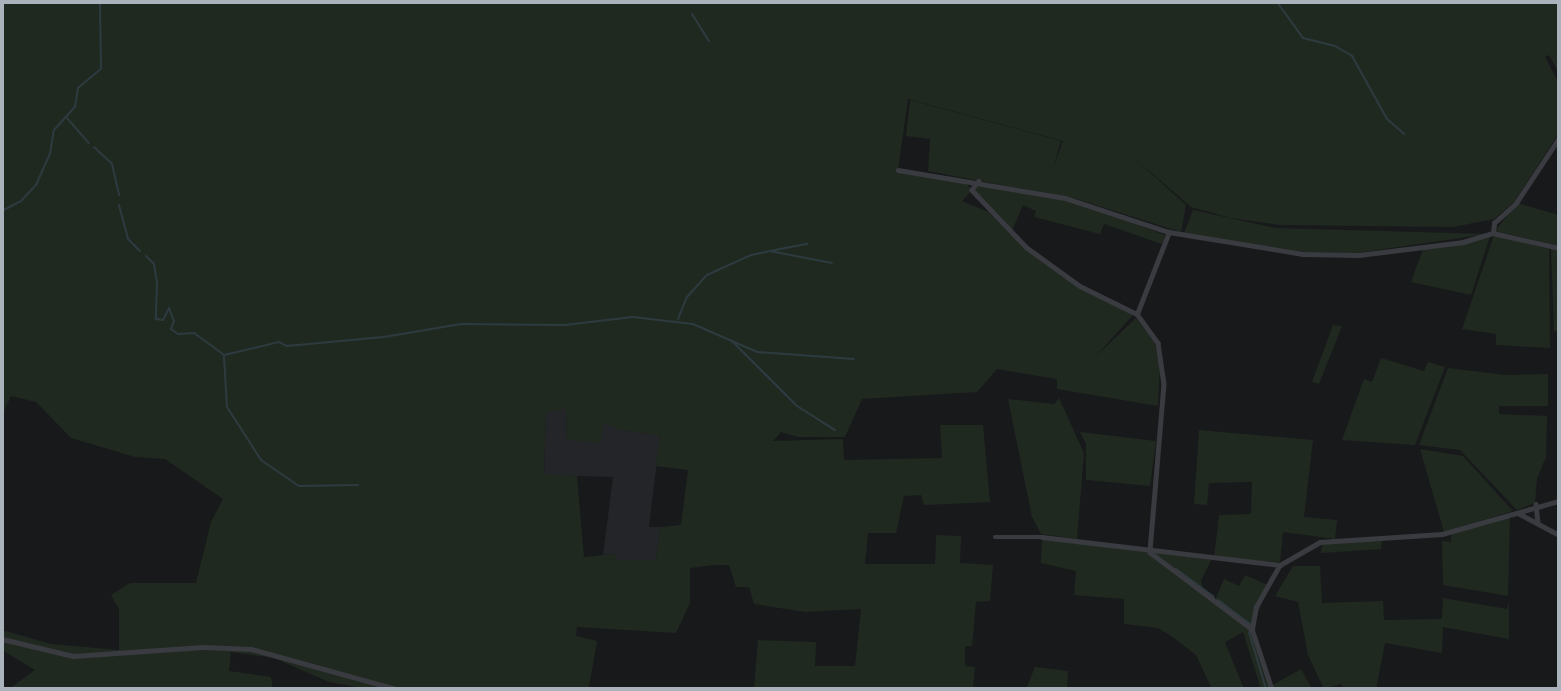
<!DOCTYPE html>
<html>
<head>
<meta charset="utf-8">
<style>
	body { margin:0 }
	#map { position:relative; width:1561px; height:691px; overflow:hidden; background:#18191b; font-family:Roboto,sans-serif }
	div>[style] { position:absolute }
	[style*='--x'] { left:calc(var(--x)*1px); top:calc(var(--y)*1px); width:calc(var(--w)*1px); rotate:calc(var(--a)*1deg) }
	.built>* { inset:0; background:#242528 }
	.green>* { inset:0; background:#202920 }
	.stream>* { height:2px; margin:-1px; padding:0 1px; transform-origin:1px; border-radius:1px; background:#2d3b40 }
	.minor>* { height:4.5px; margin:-2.25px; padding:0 2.25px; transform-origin:2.25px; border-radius:2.25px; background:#393b40 }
	.tertiary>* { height:5px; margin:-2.5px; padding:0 2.5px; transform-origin:2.5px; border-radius:2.5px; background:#393b40 }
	span { translate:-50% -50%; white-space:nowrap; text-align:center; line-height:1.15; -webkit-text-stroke:7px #131416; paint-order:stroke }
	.frame { position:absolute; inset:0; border:4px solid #aab2bb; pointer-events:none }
</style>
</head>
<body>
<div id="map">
	<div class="built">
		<i style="clip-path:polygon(566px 408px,567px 440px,603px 421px,620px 430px,660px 435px,649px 527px,660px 527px,656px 561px,618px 560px,615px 554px,603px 555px,613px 477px,544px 475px,546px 412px)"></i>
	</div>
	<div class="green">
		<i style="clip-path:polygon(evenodd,2px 2px,1559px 2px,1559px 73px,1549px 55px,1545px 57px,1557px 80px,1559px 133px,1514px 202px,1494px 219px,1453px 227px,1280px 225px,1231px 218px,1191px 207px,1131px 155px,1186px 205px,1181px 232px,1077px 199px,928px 171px,930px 139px,906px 136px,910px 100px,1061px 141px,1053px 168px,1063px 141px,908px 99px,898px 170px,961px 178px,972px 190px,962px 201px,988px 212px,1024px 247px,1079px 287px,1133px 315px,1095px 357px,1136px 318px,1154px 342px,1160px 361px,1158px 406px,1057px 389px,1057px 379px,997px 369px,977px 392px,862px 399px,845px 437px,798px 437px,781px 432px,773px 441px,843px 439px,844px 460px,942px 458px,940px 425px,983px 425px,990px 502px,924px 505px,921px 495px,904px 496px,896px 533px,868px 533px,865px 564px,935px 564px,936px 535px,961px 536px,960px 563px,993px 565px,990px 601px,976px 602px,972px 646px,965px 646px,965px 666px,975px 667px,973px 689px,754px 689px,758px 640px,816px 642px,815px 666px,855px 666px,861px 609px,805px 612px,754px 604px,749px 587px,736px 587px,729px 565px,714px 565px,690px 568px,690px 603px,676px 633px,577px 627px,576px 636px,597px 641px,589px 687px,602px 689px,368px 689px,329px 682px,274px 658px,231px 652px,229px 671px,271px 677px,273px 689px,9px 689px,35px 670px,2px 650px,2px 630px,51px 644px,119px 650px,119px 609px,111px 595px,130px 583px,196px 583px,211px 522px,223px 499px,165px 459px,135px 457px,71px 438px,36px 402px,11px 396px,2px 415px,2px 2px,566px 408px,567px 440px,601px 443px,603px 422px,620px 430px,660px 435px,656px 466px,688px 470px,681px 525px,660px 527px,656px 560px,618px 560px,615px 554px,584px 557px,577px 476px,544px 474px,546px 413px,566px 408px)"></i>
		<i style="clip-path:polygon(981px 183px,1072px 200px,1165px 235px,1162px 244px,1104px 224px,1100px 234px,1034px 217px,1036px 211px,1023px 205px,1012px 231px,975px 191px)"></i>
		<i style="clip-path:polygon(1517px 203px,1559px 215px,1559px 246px,1495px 231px)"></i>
		<i style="clip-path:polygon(1193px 210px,1275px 228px,1488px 234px,1357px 253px,1305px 252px,1184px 233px)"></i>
		<i style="clip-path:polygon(1494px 235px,1549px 249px,1550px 348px,1496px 345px,1496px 334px,1462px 329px)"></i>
		<i style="clip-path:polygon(1490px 236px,1471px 295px,1411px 282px,1423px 249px)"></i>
		<i style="clip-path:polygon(1551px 248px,1559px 250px,1559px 332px,1554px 331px)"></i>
		<i style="clip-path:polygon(1333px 325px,1342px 326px,1319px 384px,1312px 382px)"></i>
		<i style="clip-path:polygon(1381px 358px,1424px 371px,1428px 362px,1445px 367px,1415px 445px,1342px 440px,1364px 379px,1372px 382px)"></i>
		<i style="clip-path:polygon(1448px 368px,1506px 375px,1548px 374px,1548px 406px,1499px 406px,1499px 414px,1547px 416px,1546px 457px,1537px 478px,1535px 503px,1517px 510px,1460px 450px,1419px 445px)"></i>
		<i style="clip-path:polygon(1059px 398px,1084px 453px,1077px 539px,1041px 534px,1032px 517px,1008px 399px,1054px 404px)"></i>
		<i style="clip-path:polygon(1199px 430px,1313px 440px,1304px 517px,1337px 520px,1335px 539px,1283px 532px,1280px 562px,1214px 558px,1219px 515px,1251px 514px,1252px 482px,1209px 483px,1207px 505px,1194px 504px)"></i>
		<i style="clip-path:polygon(1080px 432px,1156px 441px,1150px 486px,1086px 480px,1086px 444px)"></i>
		<i style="clip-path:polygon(1420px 449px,1463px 456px,1513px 511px,1444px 532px)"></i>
		<i style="clip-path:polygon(1510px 517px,1508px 596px,1443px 585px,1442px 541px,1451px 542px,1451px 534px)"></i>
		<i style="clip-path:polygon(1042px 537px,1211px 560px,1201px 581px,1205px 594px,1215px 600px,1224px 579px,1239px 586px,1245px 575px,1268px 585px,1252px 629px,1271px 686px,1301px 669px,1312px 689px,1261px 689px,1243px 632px,1225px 642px,1244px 689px,1212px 689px,1196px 655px,1174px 638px,1158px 628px,1124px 624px,1124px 599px,1074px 595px,1076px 571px,1041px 563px)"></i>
		<i style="clip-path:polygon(1382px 540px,1381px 549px,1321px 553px,1322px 543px)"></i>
		<i style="clip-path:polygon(1293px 566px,1320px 566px,1322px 603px,1383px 601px,1384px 620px,1442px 619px,1443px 598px,1507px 609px,1509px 602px,1509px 639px,1443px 627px,1442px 653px,1385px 643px,1376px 689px,1346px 689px,1340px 684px,1324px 689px,1308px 655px,1298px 602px,1275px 596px)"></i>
		<i style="clip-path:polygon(1035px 667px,1068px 671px,1067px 689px,1026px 689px)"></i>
	</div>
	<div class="stream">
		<i style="--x:1277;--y:2;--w:44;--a:54.2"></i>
		<i style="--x:1303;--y:38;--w:33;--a:14"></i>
		<i style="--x:1335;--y:46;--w:20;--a:30"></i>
		<i style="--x:1352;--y:56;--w:72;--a:60.9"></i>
		<i style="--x:1387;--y:119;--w:23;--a:41"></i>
		<i style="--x:692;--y:14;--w:32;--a:58"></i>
		<i style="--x:67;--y:118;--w:33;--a:49"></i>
		<i style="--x:94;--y:147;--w:25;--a:43"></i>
		<i style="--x:112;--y:164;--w:32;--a:77"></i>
		<i style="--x:119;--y:205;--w:35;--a:75"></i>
		<i style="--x:128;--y:239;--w:17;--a:45"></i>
		<i style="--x:2;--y:211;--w:21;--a:-28"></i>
		<i style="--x:21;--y:201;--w:22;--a:-47"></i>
		<i style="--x:36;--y:185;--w:34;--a:-66"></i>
		<i style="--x:50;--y:154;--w:24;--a:-81"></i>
		<i style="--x:54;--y:130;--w:31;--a:-48"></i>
		<i style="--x:75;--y:107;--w:19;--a:-81"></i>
		<i style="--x:78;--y:88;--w:30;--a:-40"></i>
		<i style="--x:101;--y:69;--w:67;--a:-90.9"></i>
		<i style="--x:770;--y:251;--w:38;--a:-11"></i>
		<i style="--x:146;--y:256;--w:11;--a:45"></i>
		<i style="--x:154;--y:264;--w:19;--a:81"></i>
		<i style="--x:157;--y:283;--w:36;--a:92"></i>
		<i style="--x:156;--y:319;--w:7;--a:8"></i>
		<i style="--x:163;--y:320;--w:13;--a:-63"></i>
		<i style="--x:169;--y:308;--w:14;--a:69"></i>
		<i style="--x:174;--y:321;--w:9;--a:111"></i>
		<i style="--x:171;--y:329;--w:9;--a:36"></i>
		<i style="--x:178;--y:334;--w:16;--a:-4"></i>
		<i style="--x:194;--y:333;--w:37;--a:36"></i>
		<i style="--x:224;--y:355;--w:57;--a:-13.3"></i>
		<i style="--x:279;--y:342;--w:9;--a:27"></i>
		<i style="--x:287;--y:346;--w:97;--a:-5.3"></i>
		<i style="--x:384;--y:337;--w:78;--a:-9.6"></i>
		<i style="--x:461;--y:324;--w:104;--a:0.6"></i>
		<i style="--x:565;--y:325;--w:68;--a:-6.7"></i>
		<i style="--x:633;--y:317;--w:60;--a:6.7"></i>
		<i style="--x:693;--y:324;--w:70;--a:23.6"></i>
		<i style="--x:757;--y:352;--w:97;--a:4.1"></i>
		<i style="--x:678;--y:319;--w:24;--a:-68"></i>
		<i style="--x:687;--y:297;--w:30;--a:-48"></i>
		<i style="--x:707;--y:275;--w:48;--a:-24.4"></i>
		<i style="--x:751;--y:255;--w:19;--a:-12"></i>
		<i style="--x:770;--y:251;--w:63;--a:11"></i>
		<i style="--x:731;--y:340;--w:93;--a:45"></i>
		<i style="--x:797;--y:406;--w:45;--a:32.3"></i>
		<i style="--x:224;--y:357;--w:50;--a:86.6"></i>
		<i style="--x:227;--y:407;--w:63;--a:57.3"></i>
		<i style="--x:261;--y:460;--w:46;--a:34.4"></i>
		<i style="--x:299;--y:486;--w:59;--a:-1"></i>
		<i style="--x:1176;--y:569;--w:47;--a:36.4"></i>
		<i style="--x:1218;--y:600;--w:40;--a:37"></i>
		<i style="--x:1249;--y:632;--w:59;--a:73.4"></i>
	</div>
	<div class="minor">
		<i style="--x:898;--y:170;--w:169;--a:9.5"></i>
		<i style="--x:1065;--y:198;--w:109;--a:18.1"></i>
		<i style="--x:1169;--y:232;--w:137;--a:9.3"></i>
		<i style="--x:1304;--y:254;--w:55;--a:1"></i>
		<i style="--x:1359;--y:255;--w:105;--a:-7.1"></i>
		<i style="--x:1463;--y:242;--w:31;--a:-17"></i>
		<i style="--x:1493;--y:233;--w:68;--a:12.8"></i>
		<i style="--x:979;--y:181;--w:11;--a:128"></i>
		<i style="--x:972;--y:190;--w:79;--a:46.5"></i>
		<i style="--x:1026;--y:247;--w:67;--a:35.8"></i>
		<i style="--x:1080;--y:286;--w:64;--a:26.2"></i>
		<i style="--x:1137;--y:314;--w:36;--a:54"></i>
		<i style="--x:1158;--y:343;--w:41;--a:81.7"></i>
		<i style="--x:1164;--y:384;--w:169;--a:94.8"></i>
		<i style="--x:1493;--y:233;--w:10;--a:-84"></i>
		<i style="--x:1494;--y:223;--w:30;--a:-42"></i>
		<i style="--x:1516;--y:203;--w:78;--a:-56.5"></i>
		<i style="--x:1137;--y:314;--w:88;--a:-68.7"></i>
		<i style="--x:1536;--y:504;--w:18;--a:84"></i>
		<i style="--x:1518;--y:513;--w:47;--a:28.2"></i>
		<i style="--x:995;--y:537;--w:47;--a:0"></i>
		<i style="--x:1042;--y:537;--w:240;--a:6.7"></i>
		<i style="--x:1280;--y:565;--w:46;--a:-29.9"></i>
		<i style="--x:1320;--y:542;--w:122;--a:-3.8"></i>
		<i style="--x:1442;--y:534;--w:122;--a:-15.8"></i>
		<i style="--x:1151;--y:553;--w:126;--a:37"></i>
		<i style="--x:1252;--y:629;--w:63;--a:71.6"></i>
		<i style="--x:1252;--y:629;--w:22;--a:-80"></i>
		<i style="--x:1256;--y:607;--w:47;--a:-60.7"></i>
	</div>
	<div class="tertiary">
		<i style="--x:2;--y:639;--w:73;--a:13.5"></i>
		<i style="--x:73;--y:656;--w:130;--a:-4"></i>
		<i style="--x:203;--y:647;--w:48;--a:2.4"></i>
		<i style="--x:251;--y:649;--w:150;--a:15.4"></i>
	</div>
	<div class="frame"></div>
</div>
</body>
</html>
